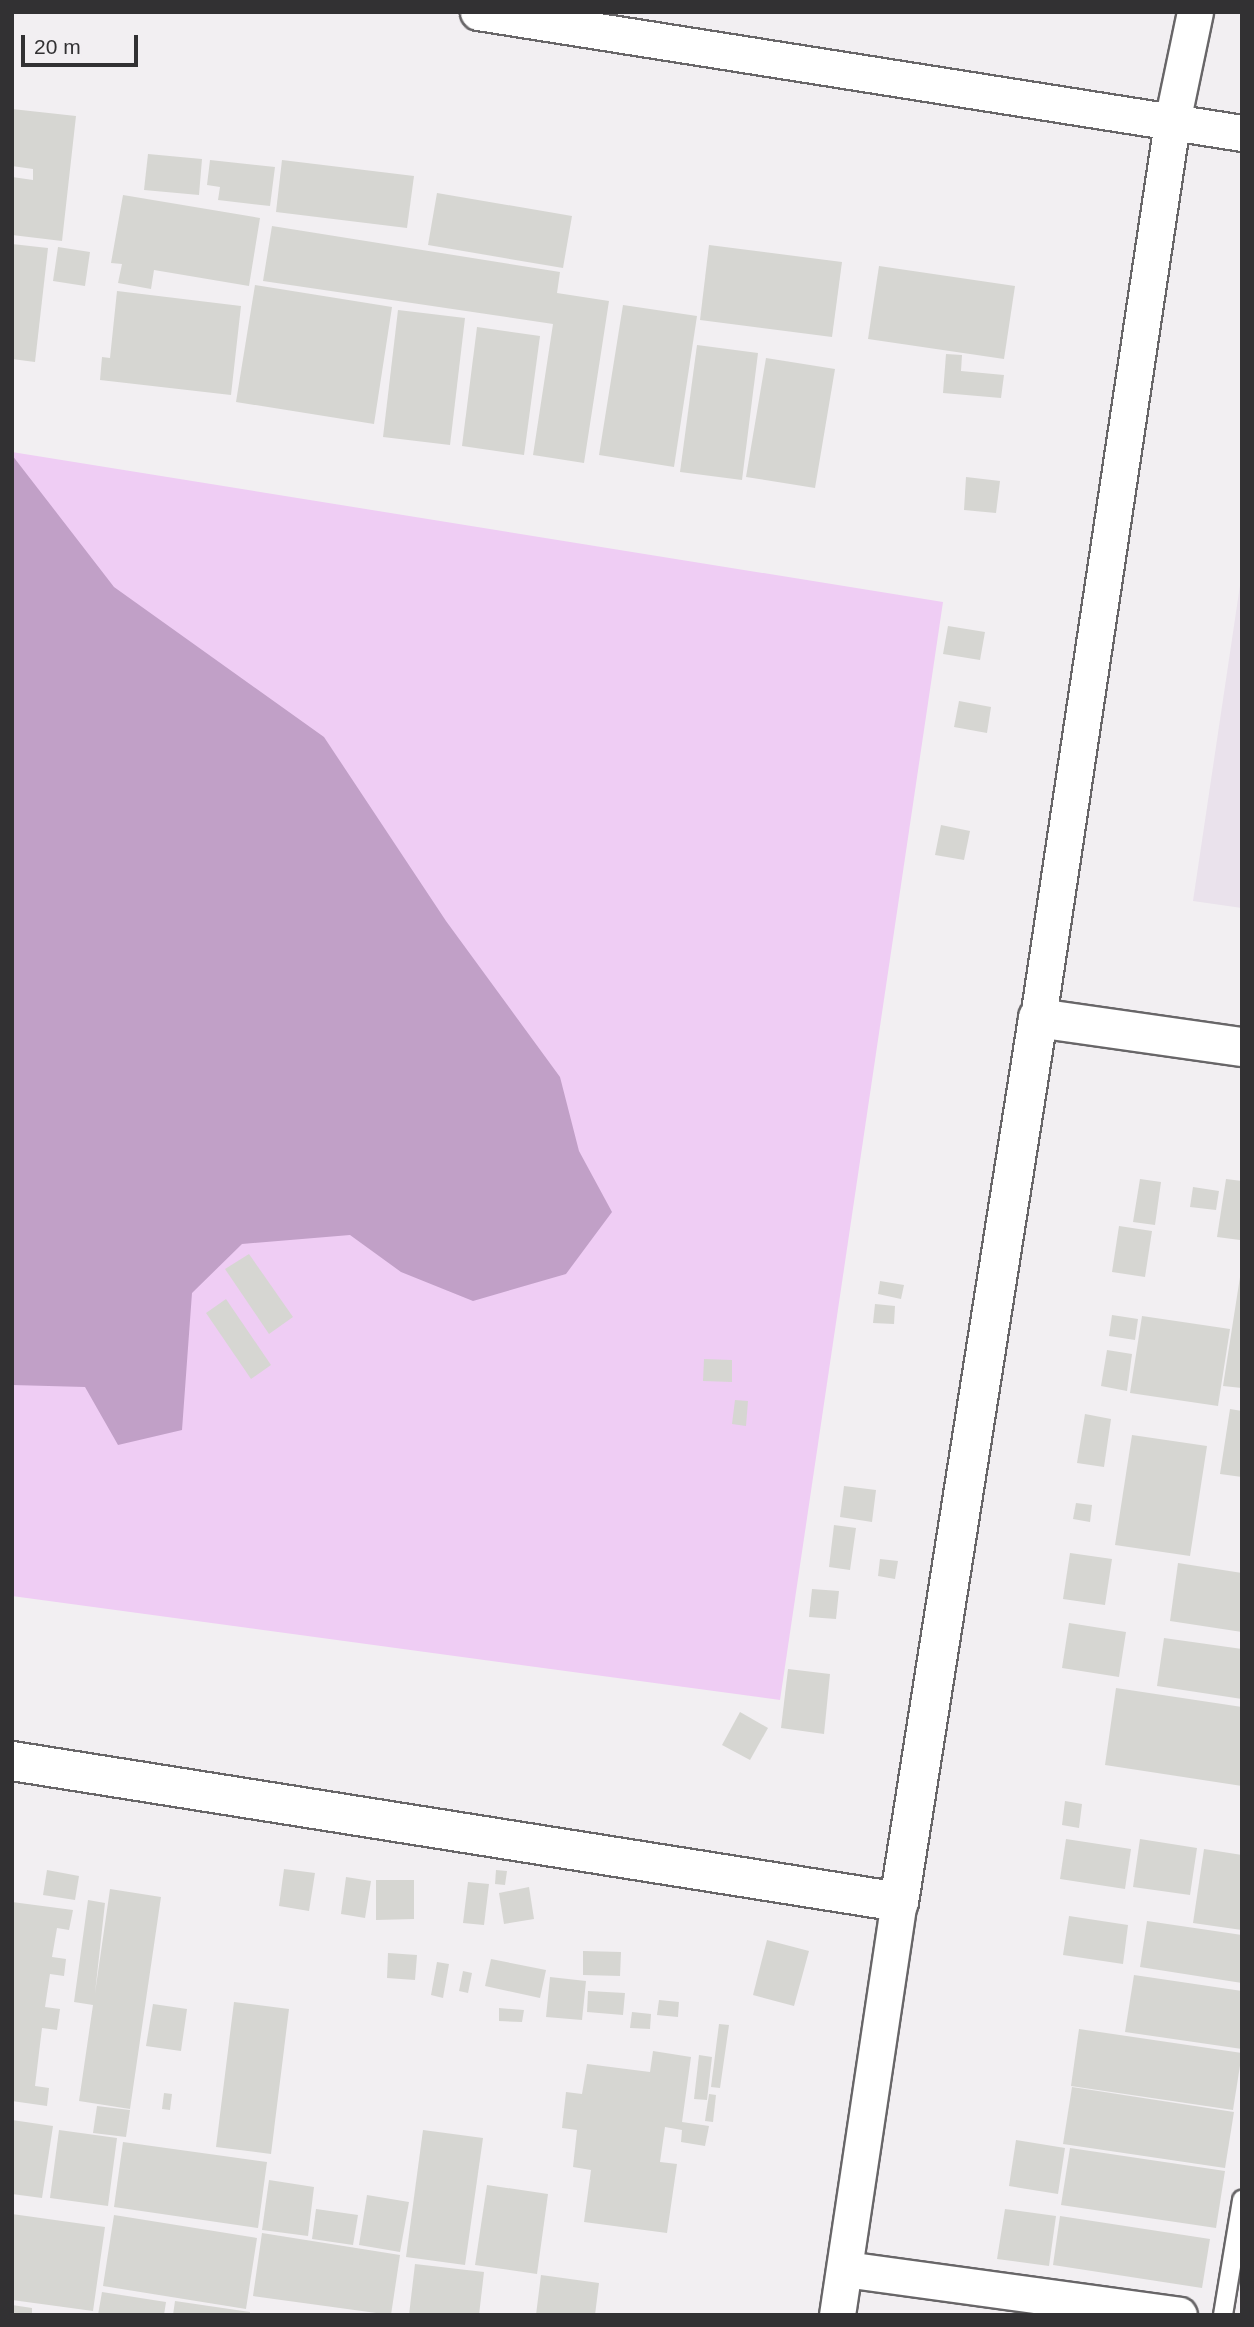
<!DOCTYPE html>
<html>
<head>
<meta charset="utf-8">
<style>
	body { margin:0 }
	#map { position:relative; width:1254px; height:2327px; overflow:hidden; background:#f2eff2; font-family:Helvetica,sans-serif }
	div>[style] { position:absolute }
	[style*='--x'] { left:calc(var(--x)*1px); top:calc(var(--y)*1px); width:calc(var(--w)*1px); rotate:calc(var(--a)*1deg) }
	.built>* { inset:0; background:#eae2ec }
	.green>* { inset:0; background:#efcdf4 }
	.forest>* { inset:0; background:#c1a0c7 }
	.building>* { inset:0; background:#d6d6d2 }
	.roads { filter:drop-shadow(2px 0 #686668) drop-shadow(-2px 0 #686668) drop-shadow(0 2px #686668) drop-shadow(0 -2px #686668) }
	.service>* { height:18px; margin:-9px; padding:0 9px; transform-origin:9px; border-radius:9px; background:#fff }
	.minor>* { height:35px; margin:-17.5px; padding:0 17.5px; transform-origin:17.5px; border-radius:17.5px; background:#fff }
	.tertiary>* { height:38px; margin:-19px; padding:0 19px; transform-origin:19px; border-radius:19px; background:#fff }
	span { translate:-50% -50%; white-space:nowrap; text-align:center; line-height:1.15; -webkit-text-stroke:5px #f2eff2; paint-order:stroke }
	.frame { position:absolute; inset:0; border:14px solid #323133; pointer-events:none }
	.scale { position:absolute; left:21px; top:35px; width:117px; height:32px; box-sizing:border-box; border:4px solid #323133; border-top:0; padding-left:9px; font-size:21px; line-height:24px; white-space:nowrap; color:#323133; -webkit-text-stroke:5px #f2eff2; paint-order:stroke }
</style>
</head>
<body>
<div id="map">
	<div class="built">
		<i style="clip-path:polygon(1242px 572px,1242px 908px,1193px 901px)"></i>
	</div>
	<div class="green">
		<i style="clip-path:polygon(12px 452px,943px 602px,780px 1700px,12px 1596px)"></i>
	</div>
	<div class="forest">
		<i style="clip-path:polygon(12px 455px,114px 587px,324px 737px,446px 921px,560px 1077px,579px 1151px,612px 1212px,566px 1274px,473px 1301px,401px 1272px,350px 1235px,242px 1244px,192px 1293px,182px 1430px,118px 1445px,85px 1387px,12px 1385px)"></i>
	</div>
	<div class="building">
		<i style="clip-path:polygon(12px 109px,76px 116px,62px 241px,12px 235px,12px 177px,33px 180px,33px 169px,12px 166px)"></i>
		<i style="clip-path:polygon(148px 154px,202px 159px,199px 195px,144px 190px)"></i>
		<i style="clip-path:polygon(210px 160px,275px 167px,270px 206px,218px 200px,220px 187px,207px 185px)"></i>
		<i style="clip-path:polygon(282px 160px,414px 176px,407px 228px,276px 212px)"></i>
		<i style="clip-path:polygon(437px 193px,572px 216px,563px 268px,428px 245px)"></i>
		<i style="clip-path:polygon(123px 195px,260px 218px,249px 286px,154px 270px,151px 289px,118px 283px,122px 264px,111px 263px)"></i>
		<i style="clip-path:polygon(272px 226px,560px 272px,557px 293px,609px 301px,584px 463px,533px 455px,553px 324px,263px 281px)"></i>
		<i style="clip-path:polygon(12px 244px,48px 248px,35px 362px,12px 359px)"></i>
		<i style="clip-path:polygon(709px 245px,842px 262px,832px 337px,700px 320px)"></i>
		<i style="clip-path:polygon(58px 247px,90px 252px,85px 286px,53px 281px)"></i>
		<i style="clip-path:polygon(879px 266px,1015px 286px,1004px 359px,868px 339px)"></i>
		<i style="clip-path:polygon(255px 285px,392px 307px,374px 424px,236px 402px)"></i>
		<i style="clip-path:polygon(117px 291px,241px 306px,231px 395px,100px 380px,102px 357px,110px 358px)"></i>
		<i style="clip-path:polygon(623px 305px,697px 316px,674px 467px,599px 455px)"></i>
		<i style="clip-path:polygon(398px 310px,465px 318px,450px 445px,383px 437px)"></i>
		<i style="clip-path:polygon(477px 327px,540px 336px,524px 455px,462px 446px)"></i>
		<i style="clip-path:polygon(697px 345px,758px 353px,742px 480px,680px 472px)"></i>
		<i style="clip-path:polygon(946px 354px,962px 355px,961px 371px,1004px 375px,1001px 398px,943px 393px)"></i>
		<i style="clip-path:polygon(766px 358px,835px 369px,815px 488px,746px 477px)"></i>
		<i style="clip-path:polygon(966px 477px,1000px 481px,996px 513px,964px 510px)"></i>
		<i style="clip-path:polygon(948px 626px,985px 632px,980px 660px,943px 654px)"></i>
		<i style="clip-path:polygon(959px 701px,991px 707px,987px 733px,954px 727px)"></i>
		<i style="clip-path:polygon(941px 825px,970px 831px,964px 860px,935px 855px)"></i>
		<i style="clip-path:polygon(1140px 1179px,1161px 1182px,1155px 1225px,1133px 1222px)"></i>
		<i style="clip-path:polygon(1226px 1179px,1242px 1181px,1240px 1240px,1217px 1237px)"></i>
		<i style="clip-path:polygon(1193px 1187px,1219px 1191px,1216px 1210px,1190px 1207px)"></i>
		<i style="clip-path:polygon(1119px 1226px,1152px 1231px,1145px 1277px,1112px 1272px)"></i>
		<i style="clip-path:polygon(249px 1254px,293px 1317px,269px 1334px,225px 1269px)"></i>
		<i style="clip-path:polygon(1240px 1277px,1242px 1277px,1242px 1388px,1223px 1386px)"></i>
		<i style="clip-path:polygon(880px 1281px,904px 1285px,901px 1299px,878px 1294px)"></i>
		<i style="clip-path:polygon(226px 1299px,271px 1365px,251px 1379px,206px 1313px)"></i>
		<i style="clip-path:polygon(875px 1304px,895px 1306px,894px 1324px,873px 1323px)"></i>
		<i style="clip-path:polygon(1112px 1315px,1138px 1319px,1135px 1340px,1109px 1336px)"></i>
		<i style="clip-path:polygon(1142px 1316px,1230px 1329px,1218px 1406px,1130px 1393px)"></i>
		<i style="clip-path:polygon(1107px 1350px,1132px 1354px,1127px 1391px,1101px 1386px)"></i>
		<i style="clip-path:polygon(704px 1359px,732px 1360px,732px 1382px,703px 1381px)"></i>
		<i style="clip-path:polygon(735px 1400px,748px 1401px,746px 1426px,732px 1424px)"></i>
		<i style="clip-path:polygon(1230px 1409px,1242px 1411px,1242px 1477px,1220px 1474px)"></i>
		<i style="clip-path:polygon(1085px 1414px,1111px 1419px,1104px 1467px,1077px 1463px)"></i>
		<i style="clip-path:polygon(1132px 1435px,1207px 1446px,1190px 1556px,1115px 1545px)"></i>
		<i style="clip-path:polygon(844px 1486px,876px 1490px,872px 1522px,840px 1517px)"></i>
		<i style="clip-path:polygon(1076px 1503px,1092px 1505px,1090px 1522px,1073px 1519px)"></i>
		<i style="clip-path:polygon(834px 1525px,856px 1528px,850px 1570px,829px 1567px)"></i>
		<i style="clip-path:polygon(1070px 1553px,1112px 1559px,1105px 1605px,1063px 1599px)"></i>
		<i style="clip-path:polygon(880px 1559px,898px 1561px,895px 1579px,878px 1576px)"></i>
		<i style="clip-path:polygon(1178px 1563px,1242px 1573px,1242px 1632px,1170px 1621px)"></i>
		<i style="clip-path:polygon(812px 1589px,839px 1591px,836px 1619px,809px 1617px)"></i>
		<i style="clip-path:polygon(1069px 1623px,1126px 1632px,1119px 1677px,1062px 1668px)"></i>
		<i style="clip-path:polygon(1164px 1638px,1242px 1649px,1242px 1699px,1157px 1686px)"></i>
		<i style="clip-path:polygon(788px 1669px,830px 1674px,824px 1734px,781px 1728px)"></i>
		<i style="clip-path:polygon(1116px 1688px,1242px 1707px,1242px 1786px,1105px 1765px)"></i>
		<i style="clip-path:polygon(740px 1712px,768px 1728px,750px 1760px,722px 1745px)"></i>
		<i style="clip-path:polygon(1065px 1801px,1082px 1804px,1079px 1828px,1062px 1825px)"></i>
		<i style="clip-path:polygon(1066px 1839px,1131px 1849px,1125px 1889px,1060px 1879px)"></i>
		<i style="clip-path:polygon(1140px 1839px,1197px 1848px,1190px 1895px,1133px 1887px)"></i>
		<i style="clip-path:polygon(1204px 1849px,1242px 1855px,1242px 1930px,1193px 1923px)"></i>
		<i style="clip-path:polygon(284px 1869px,315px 1873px,309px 1911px,279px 1906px)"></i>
		<i style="clip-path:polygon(47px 1870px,79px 1876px,75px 1900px,43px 1895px)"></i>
		<i style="clip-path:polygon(496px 1870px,507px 1871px,505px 1885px,495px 1884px)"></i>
		<i style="clip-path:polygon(346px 1877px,371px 1881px,365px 1918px,341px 1914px)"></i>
		<i style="clip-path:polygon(376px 1880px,414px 1880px,414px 1919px,376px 1920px)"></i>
		<i style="clip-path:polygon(468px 1882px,489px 1884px,484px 1925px,463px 1923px)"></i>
		<i style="clip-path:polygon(529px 1887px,534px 1919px,504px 1924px,499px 1893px)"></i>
		<i style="clip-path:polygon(110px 1889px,161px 1897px,130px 2109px,79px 2101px,93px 2005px,74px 2002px,88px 1900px,105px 1903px,95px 1993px)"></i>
		<i style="clip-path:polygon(12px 1902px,73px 1910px,69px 1930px,57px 1928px,52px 1957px,66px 1959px,64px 1976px,50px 1974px,45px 2007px,60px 2009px,57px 2030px,42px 2028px,35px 2086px,49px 2088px,47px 2106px,12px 2101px)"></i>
		<i style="clip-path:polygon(1069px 1916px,1128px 1925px,1123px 1964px,1063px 1955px)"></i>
		<i style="clip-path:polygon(1147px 1921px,1242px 1935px,1242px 1983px,1140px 1967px)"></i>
		<i style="clip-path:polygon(767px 1940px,809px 1951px,794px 2006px,753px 1995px)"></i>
		<i style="clip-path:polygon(583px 1951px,621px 1952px,620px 1976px,583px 1975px)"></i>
		<i style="clip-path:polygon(388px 1953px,417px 1955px,415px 1980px,387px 1978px)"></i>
		<i style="clip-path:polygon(491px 1959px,546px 1970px,540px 1998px,485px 1986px)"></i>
		<i style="clip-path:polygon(437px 1962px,449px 1964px,443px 1998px,431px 1995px)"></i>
		<i style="clip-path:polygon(463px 1971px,472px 1973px,468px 1993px,459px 1991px)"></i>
		<i style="clip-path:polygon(1134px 1975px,1242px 1991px,1242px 2049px,1125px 2032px)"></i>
		<i style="clip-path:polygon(550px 1977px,586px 1981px,582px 2020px,546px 2017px)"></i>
		<i style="clip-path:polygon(588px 1991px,625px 1993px,623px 2015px,587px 2012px)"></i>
		<i style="clip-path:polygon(659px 2000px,679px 2002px,678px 2017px,657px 2015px)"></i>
		<i style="clip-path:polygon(234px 2002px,289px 2009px,271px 2154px,216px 2147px)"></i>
		<i style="clip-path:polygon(153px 2004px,187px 2009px,181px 2051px,146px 2046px)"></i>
		<i style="clip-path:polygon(499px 2008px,524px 2010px,522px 2022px,499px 2021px)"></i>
		<i style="clip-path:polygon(632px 2012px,651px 2014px,650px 2029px,630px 2028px)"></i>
		<i style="clip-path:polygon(719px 2024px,729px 2025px,720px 2088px,711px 2087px)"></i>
		<i style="clip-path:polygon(1079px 2029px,1242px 2053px,1233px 2110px,1071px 2086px)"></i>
		<i style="clip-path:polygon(653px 2051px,691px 2057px,682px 2122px,709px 2126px,705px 2146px,681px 2142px,682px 2130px,665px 2127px,660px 2162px,677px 2164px,667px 2233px,584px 2222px,591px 2170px,573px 2167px,577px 2130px,562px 2128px,566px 2092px,582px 2094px,587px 2064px,650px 2072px)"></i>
		<i style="clip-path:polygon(699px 2055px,712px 2057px,707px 2100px,694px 2099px)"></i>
		<i style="clip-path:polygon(1072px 2087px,1234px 2112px,1225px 2168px,1063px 2144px)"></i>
		<i style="clip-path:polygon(164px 2093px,172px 2094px,170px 2110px,162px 2109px)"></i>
		<i style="clip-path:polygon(709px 2094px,716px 2095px,713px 2122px,705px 2121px)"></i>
		<i style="clip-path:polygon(97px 2106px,130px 2110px,126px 2137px,93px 2133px)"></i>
		<i style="clip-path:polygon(12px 2120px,53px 2126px,42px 2198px,12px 2194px)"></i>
		<i style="clip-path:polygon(59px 2130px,117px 2138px,108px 2206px,50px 2198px)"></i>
		<i style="clip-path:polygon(423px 2130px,483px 2138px,465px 2265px,406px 2257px)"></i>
		<i style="clip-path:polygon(1016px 2140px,1065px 2148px,1058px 2194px,1009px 2186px)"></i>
		<i style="clip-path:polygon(123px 2142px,267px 2162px,258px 2228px,114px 2207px)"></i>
		<i style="clip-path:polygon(1070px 2148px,1225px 2171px,1216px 2228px,1061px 2205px)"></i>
		<i style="clip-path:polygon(269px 2180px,314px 2187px,308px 2236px,262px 2230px)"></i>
		<i style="clip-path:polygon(487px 2185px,548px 2194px,537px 2274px,475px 2265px)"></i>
		<i style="clip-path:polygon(367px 2195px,409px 2202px,400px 2252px,359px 2245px)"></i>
		<i style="clip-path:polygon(316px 2209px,358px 2215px,353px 2245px,312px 2239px)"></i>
		<i style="clip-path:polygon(1005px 2209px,1056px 2216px,1049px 2266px,997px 2259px)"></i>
		<i style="clip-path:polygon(12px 2214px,105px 2227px,93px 2311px,12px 2300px)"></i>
		<i style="clip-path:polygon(114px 2215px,257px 2238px,246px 2309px,103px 2286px)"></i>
		<i style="clip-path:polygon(1060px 2216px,1210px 2239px,1202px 2288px,1053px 2265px)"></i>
		<i style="clip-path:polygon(262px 2233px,400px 2255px,391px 2315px,253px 2296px)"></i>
		<i style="clip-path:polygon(415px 2264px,484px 2272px,479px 2315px,409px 2315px)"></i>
		<i style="clip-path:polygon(541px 2275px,599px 2283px,595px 2315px,536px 2315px)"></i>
		<i style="clip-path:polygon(102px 2292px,166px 2302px,164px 2315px,98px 2315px)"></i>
		<i style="clip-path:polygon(175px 2301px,250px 2312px,250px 2315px,173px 2315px)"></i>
		<i style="clip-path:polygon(12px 2305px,32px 2308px,32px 2315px,12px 2315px)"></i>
	</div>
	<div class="roads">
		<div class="service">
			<i style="--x:1223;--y:2315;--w:117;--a:-80.6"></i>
		</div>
		<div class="minor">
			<i style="--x:478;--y:12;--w:774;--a:9"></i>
			<i style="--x:1038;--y:1018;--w:906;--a:-81.49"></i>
			<i style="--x:1172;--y:122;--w:112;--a:-78.2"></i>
			<i style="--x:845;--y:2269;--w:337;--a:7.8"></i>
			<i style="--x:837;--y:2315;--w:418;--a:-81.5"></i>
		</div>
		<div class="tertiary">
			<i style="--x:12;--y:1761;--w:898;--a:9.03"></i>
			<i style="--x:899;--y:1902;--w:895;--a:-81.06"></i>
			<i style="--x:1038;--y:1018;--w:206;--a:8.1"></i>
		</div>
	</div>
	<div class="frame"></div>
	<div class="scale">20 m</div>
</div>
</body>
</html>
